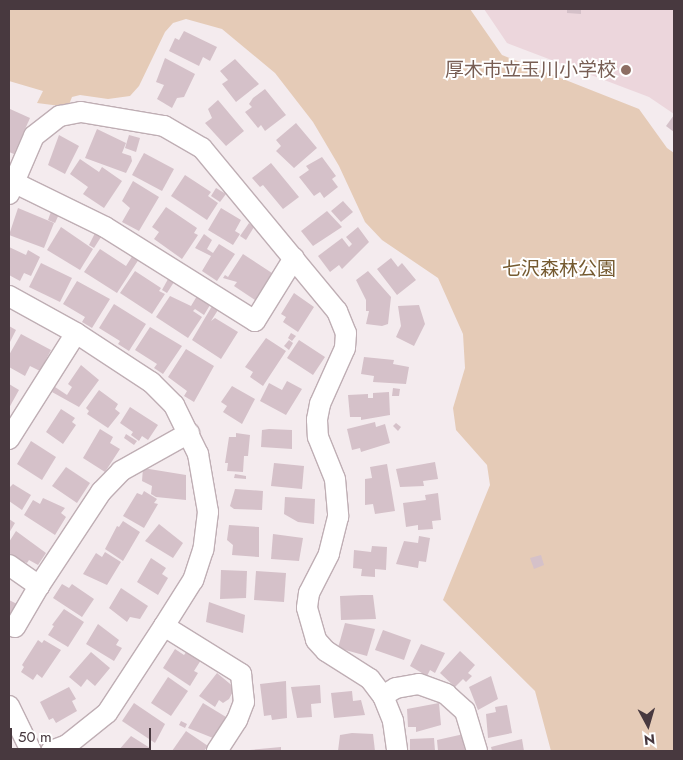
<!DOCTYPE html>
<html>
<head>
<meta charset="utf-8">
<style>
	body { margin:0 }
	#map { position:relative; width:683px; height:760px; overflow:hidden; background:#f4ebee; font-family:Jost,"Noto Sans JP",sans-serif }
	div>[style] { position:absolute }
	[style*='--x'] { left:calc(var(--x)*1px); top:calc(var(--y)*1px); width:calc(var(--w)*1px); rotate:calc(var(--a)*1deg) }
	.education>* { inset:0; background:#ecd6dc }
	.green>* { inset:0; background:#e5cbb7 }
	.building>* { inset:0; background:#d5c1c9 }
	.roads { filter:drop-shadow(1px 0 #bfaeb4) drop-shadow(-1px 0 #bfaeb4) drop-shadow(0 1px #bfaeb4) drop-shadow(0 -1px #bfaeb4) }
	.minor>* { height:20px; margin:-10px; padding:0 10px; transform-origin:10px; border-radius:10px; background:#fff }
	.dots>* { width:14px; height:14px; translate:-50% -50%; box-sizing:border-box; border:2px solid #fff; border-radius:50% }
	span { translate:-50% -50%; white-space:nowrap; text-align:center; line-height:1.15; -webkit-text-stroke:4px #fff; paint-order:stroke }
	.education-label { font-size:19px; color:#785e54 }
	.right { translate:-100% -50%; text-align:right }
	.park-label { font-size:19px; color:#755a30 }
	.frame { position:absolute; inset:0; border:10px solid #48393f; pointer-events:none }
	.north { position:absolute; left:623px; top:700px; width:50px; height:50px; -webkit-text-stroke:4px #fff; paint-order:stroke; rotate:174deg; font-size:14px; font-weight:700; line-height:20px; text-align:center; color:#48393f }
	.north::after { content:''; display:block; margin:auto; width:18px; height:22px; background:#48393f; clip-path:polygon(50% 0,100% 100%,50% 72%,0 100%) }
	.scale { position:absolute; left:10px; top:728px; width:141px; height:22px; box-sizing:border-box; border:2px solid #48393f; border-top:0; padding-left:6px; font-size:15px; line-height:18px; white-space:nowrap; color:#48393f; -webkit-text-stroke:4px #fff; paint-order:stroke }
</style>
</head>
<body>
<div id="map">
	<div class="education">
		<i style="clip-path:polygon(484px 9px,674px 9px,674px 114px,649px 97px,507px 43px)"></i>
	</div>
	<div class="green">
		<i style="clip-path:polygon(9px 9px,470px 9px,502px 55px,639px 109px,667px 148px,674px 153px,674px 751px,551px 751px,535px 691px,443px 600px,490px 485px,487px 465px,456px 430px,453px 408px,465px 368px,463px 334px,438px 278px,382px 240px,365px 222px,339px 166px,313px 122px,275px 73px,222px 29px,186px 19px,173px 23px,165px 32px,139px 86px,130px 96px,108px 99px,80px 95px,72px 97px,68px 107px,37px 103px,43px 91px,9px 81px)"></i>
	</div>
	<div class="building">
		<i style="clip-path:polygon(567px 9px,581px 9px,581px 14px,567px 13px)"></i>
		<i style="clip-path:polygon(184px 31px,217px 47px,210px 61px,203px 57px,199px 66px,169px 51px,175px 38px,179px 40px)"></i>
		<i style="clip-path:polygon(165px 58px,195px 74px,184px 97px,177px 98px,172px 108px,157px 99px,164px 85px,156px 82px)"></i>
		<i style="clip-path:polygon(235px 59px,259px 84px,236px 102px,222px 84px,228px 80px,220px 71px)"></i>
		<i style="clip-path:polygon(265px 89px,286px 115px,265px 131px,261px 125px,258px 128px,245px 112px,252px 107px,249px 104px,253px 98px)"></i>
		<i style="clip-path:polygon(218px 100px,244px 131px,226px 146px,205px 123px,212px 118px,208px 109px)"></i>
		<i style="clip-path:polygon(10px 109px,30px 118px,14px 154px,9px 152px)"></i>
		<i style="clip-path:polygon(674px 115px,674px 132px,666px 126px)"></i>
		<i style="clip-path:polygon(296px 123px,317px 148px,294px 168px,276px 151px,281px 146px,276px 140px)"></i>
		<i style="clip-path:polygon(97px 129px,126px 143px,122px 153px,131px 156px,132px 161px,126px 173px,85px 158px)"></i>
		<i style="clip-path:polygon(59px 135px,79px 146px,65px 174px,48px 165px)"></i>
		<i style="clip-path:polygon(129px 135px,140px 138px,136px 152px,125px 148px)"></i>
		<i style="clip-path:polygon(144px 153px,174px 169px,162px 191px,132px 175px)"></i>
		<i style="clip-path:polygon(322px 157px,336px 176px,332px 179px,338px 187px,324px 198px,320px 192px,314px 196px,299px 177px,309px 170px,306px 166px)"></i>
		<i style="clip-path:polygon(80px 159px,99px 172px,102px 167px,122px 181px,104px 208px,83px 194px,88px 187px,70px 174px)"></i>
		<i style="clip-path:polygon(271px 163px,299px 197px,283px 209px,263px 185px,260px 187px,252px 178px)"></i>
		<i style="clip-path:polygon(185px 175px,211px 192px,208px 196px,218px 203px,207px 220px,171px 196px)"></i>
		<i style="clip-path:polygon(133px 181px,159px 197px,139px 231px,122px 222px,130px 208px,122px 201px)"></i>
		<i style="clip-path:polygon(216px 188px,226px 194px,220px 202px,211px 196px)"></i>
		<i style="clip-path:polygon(343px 201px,353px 212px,341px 222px,331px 211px)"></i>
		<i style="clip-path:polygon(166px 207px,197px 228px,194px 233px,198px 235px,182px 259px,154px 239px,159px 232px,152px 227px)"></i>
		<i style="clip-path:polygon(18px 208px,54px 223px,44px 248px,9px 235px)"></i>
		<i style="clip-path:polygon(221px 208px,241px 220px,235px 231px,240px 234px,233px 245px,208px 230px)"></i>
		<i style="clip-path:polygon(52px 209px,60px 212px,55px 223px,48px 220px)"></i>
		<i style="clip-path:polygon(327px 211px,342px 227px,313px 246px,301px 231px)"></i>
		<i style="clip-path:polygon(249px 223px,254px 227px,246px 240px,240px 236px)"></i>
		<i style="clip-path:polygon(61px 227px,93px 249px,80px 270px,47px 250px)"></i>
		<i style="clip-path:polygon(358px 227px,369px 242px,342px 269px,339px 265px,330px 272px,318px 256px,342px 238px,349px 247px,352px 244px,346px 237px)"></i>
		<i style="clip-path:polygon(95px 233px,101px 237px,94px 248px,89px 245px)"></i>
		<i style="clip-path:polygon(204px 234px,212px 240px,207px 249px,213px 253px,219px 244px,235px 254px,217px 281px,202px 271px,211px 256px,195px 248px)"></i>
		<i style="clip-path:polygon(9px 247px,26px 255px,28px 250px,40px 257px,31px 276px,24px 273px,20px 281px,9px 275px)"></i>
		<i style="clip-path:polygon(100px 249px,126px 266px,133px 255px,139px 259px,117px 293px,84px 272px)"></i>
		<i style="clip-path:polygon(243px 254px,272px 273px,255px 300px,234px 286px,237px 282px,223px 278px,225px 275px,228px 277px)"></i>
		<i style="clip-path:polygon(391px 258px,398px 267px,402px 263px,416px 280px,397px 295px,377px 269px)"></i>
		<i style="clip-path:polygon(41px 263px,72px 278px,60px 302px,29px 287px)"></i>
		<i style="clip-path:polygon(135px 271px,161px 288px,159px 291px,165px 294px,152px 314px,120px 293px)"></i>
		<i style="clip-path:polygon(368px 271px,391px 297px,388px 324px,382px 326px,366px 324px,369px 311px,366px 311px,366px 300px,356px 280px)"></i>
		<i style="clip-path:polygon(168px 279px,174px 282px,167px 293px,162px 290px)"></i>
		<i style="clip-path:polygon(77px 281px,110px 299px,92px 328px,82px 322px,85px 317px,63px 304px)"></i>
		<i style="clip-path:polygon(294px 293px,314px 307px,298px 332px,283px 322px,286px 317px,281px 314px)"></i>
		<i style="clip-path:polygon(170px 296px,191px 306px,197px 296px,210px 305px,204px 315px,195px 309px,193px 311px,202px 317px,188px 338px,156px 317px)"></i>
		<i style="clip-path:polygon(114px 304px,146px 324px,129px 351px,118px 344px,120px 341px,99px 328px)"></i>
		<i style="clip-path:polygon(419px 305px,425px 324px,414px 346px,396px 337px,401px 326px,398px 306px)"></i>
		<i style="clip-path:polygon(212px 306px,218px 310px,211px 321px,215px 318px,238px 332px,221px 359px,192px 340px)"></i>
		<i style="clip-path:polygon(9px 326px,16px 330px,9px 344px)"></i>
		<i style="clip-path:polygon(150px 327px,182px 346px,163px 374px,154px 368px,157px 364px,135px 350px)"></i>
		<i style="clip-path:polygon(291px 333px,296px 336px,292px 341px,288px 338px)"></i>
		<i style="clip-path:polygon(21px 334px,51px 350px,40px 371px,30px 366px,25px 376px,9px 367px,9px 355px)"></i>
		<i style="clip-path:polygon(266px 338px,286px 351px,263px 386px,250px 377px,253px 372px,245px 367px)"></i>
		<i style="clip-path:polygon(289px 340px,293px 343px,289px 350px,284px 346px)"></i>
		<i style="clip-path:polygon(299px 340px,325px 357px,313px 375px,287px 358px)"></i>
		<i style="clip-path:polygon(186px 349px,214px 366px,194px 402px,184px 396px,187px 391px,168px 377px)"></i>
		<i style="clip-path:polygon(364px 357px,394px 360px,393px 364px,409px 367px,406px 384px,373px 382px,374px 376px,361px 374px)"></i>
		<i style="clip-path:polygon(81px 365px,99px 380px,79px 407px,52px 392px,55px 387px,67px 395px,72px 387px,68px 384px)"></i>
		<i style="clip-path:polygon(287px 381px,302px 389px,286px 415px,260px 401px,269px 383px,282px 390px)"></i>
		<i style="clip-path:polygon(9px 384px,19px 390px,9px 408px)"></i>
		<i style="clip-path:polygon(232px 386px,255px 399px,242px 424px,223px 412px,227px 406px,221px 402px)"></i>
		<i style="clip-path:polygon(393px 388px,400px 389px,399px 396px,392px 396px)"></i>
		<i style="clip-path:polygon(99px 390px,118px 404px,115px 409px,120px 413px,108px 428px,87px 414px,89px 411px,86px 408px)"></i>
		<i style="clip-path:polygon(389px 392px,390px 415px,361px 420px,361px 417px,350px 417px,348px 395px,368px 394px,368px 398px,373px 398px,373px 393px)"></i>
		<i style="clip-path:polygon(130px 407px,158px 425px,148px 440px,142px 436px,139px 441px,131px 435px,133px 432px,120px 423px)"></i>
		<i style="clip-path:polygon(61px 409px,75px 418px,72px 422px,76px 425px,63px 444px,46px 432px)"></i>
		<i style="clip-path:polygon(375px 422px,376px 427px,385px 424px,390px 443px,361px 452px,360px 448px,352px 450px,347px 429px)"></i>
		<i style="clip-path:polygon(396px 423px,401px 427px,398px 431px,393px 426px)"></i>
		<i style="clip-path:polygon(100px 429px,113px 437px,110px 443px,120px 449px,105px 472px,83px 458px)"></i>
		<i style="clip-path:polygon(269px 429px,292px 430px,292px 449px,261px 447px,262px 430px)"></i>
		<i style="clip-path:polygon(236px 433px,250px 435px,248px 456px,244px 456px,243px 472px,227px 471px,228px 463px,225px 463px,229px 437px,236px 437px)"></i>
		<i style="clip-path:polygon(126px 434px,137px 441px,134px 445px,124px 438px)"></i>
		<i style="clip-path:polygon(31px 441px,56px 457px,42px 480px,17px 464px)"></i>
		<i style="clip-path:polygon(435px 462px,438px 479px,423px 481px,424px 486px,400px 487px,396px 469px)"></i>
		<i style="clip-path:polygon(274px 463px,304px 466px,302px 489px,271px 486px)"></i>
		<i style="clip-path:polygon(387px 464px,395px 511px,375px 514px,373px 504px,365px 505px,365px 479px,372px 478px,370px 467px)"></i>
		<i style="clip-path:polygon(66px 467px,90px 483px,77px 503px,52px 486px)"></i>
		<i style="clip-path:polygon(143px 468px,186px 475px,186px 500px,156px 497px,151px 494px,152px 486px,142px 481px)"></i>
		<i style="clip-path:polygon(235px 474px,246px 476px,246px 479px,234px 478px)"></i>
		<i style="clip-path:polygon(13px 484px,31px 495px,22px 510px,9px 501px,9px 488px)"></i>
		<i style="clip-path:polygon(235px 489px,263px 491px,262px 510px,234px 509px,230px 506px)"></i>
		<i style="clip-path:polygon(144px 491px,157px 499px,154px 503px,158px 504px,144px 528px,123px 516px,137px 493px,142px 495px)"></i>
		<i style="clip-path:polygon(438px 493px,441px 520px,432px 521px,433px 529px,418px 530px,418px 525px,406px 527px,403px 503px,426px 500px,425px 495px)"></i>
		<i style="clip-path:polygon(285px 497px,315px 499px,314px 524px,298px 522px,284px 514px)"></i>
		<i style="clip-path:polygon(43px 498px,65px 508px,61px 513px,66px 517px,55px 535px,24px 515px,33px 500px,40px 504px)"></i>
		<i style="clip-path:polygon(9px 519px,15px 523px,9px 533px)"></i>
		<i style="clip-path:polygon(123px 521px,140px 532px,123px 561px,105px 549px,117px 526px,119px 527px)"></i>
		<i style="clip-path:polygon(159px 524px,183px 543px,173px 558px,145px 541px)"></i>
		<i style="clip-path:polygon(229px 525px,259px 527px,259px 557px,232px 555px,233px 545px,227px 540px)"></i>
		<i style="clip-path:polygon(16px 531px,46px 553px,38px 565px,29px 560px,27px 563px,21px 561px,9px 553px,9px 542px)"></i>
		<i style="clip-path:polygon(273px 534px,303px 538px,299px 561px,271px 559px)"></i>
		<i style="clip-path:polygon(419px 536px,430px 538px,426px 562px,419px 561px,418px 568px,396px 564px,404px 541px,418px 543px)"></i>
		<i style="clip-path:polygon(372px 546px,387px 547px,386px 570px,375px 569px,375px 577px,361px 576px,362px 569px,353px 568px,354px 550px,371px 552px)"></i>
		<i style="clip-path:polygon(105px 552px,121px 562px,107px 585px,83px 574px,96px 553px,102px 557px)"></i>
		<i style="clip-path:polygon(541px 555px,544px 565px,534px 569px,530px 558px)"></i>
		<i style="clip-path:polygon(151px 558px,166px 568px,162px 574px,168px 578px,158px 595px,137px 582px)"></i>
		<i style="clip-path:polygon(221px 570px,247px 571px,246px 598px,220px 599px)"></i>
		<i style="clip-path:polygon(256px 571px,286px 573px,284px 602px,254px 600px)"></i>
		<i style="clip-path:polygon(62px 584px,69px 588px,72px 584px,94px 599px,82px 617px,53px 598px)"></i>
		<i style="clip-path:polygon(121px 588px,148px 606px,140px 619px,130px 617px,127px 622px,109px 608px)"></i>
		<i style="clip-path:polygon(362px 595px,373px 595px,376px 619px,341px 620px,340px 596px)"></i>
		<i style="clip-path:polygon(9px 600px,17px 604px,9px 616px)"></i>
		<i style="clip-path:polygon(209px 602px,245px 615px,243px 633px,206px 622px)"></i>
		<i style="clip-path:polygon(64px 609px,84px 622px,68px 647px,48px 635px,54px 626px,52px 625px)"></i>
		<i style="clip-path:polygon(345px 623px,375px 629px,367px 656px,338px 648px)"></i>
		<i style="clip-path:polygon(98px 624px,119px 640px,116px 645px,122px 648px,114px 661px,86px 644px)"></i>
		<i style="clip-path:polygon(383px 630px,411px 640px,404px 660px,375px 650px)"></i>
		<i style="clip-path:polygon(38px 640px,42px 643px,44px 640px,61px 650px,42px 678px,37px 674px,33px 680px,21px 672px,24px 667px,22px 665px)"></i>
		<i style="clip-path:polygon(421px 644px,445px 653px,435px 673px,430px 670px,427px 676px,410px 666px)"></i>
		<i style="clip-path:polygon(175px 649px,184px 655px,187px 651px,201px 660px,194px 671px,198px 673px,190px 686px,163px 668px)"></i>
		<i style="clip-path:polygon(460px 651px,475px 665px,468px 673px,472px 676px,466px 682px,463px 679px,455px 687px,440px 673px)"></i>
		<i style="clip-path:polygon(91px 652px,110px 668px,95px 686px,87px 679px,81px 687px,69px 677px)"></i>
		<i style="clip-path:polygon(217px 673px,235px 688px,229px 699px,223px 703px,219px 700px,215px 707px,199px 696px)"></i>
		<i style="clip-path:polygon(491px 676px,498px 699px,478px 710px,469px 687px)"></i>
		<i style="clip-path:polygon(168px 677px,188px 691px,171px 716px,151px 703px)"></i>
		<i style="clip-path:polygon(286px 681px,287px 718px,272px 720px,271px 715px,264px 716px,260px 684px)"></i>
		<i style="clip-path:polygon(320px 685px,321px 703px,311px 704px,312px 717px,297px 718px,291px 687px)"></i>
		<i style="clip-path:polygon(69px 687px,76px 699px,72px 701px,77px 711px,56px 723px,53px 718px,49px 720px,40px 702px)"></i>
		<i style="clip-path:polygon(352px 691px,353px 701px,361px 700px,365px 715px,334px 718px,331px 693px)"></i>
		<i style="clip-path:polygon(134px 703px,165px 724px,155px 743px,122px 721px)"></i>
		<i style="clip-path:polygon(203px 703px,226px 717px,213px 738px,188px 728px)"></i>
		<i style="clip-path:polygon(439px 703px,441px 725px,416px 732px,416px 727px,408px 727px,407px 709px)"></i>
		<i style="clip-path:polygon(507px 705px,512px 733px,488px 738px,486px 714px,496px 712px,495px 707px)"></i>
		<i style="clip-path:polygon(181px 721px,187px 724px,185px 728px,179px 725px)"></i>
		<i style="clip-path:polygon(186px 731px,208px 746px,204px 751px,172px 751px)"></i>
		<i style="clip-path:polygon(352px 733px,373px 734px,375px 751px,338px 751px,340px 735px)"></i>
		<i style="clip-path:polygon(464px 734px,465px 751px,438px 751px,437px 740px)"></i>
		<i style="clip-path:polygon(131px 736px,150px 748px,148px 751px,118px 751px)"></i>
		<i style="clip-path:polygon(434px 738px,435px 751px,410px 751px,410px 739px)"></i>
		<i style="clip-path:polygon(522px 739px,524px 751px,492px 751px,491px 747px)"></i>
		<i style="clip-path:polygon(281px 747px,281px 751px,250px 751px,250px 750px)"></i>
	</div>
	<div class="roads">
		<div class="minor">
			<i style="--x:9;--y:180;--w:107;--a:26.1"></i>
			<i style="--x:105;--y:227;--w:177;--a:32.1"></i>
			<i style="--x:255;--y:321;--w:74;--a:-58.2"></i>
			<i style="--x:9;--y:194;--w:63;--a:-66.7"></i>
			<i style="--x:34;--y:136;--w:33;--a:-38"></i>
			<i style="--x:60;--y:116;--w:21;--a:-11"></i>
			<i style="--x:81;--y:112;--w:84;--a:9.6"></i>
			<i style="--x:164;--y:126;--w:44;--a:30.1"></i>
			<i style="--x:202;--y:148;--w:212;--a:50.4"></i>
			<i style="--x:337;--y:311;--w:24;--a:68"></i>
			<i style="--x:346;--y:333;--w:15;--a:94"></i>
			<i style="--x:345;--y:348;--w:61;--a:114.1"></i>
			<i style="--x:320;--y:404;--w:16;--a:101"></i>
			<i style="--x:317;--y:420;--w:17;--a:87"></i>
			<i style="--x:318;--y:437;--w:45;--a:68"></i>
			<i style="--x:335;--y:479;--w:38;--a:85"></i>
			<i style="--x:338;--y:517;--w:38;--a:104"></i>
			<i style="--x:329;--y:554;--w:44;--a:117.1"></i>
			<i style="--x:309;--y:593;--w:15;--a:98"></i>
			<i style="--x:307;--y:608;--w:33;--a:74"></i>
			<i style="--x:316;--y:640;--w:15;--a:48"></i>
			<i style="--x:326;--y:651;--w:52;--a:32.5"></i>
			<i style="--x:370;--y:679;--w:21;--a:53"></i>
			<i style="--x:383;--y:696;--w:27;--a:68"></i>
			<i style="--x:393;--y:721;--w:30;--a:82"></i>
			<i style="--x:9;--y:296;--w:77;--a:28.9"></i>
			<i style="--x:76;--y:333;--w:90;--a:33.2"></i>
			<i style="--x:151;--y:382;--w:33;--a:45"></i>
			<i style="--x:174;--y:405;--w:55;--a:63.9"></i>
			<i style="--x:198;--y:454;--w:59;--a:80.2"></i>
			<i style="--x:208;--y:512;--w:38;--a:97"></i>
			<i style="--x:203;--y:550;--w:32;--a:108"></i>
			<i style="--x:193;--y:580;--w:54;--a:122.2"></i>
			<i style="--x:164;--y:626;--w:104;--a:123.2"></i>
			<i style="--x:107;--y:713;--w:51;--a:141.3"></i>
			<i style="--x:67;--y:745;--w:17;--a:159"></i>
			<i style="--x:9;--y:439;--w:125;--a:-57.7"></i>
			<i style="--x:9;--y:565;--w:37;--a:35"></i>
			<i style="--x:39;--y:586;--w:113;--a:-56.6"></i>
			<i style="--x:101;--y:492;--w:29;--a:-46"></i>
			<i style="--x:121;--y:471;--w:78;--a:-29.2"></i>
			<i style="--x:164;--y:626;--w:91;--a:31.9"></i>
			<i style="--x:241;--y:674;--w:28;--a:84"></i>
			<i style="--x:244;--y:702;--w:19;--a:111"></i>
			<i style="--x:237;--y:720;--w:37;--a:123"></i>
			<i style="--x:15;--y:627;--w:48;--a:-59.7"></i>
			<i style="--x:383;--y:696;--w:15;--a:-32"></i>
			<i style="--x:396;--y:688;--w:23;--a:-10"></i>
			<i style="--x:419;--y:684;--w:29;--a:20"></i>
			<i style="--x:446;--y:694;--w:25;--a:42"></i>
			<i style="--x:465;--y:711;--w:42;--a:73.3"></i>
			<i style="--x:9;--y:706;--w:50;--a:63.9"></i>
		</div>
	</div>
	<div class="dots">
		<i style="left:626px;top:70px;background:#8d6e63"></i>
	</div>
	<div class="education-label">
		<span class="right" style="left:616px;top:70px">厚木市立玉川小学校</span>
	</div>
	<div class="park-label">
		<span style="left:559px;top:269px">七沢森林公園</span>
	</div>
	<div class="frame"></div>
	<div class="north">N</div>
	<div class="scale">50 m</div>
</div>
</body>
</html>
